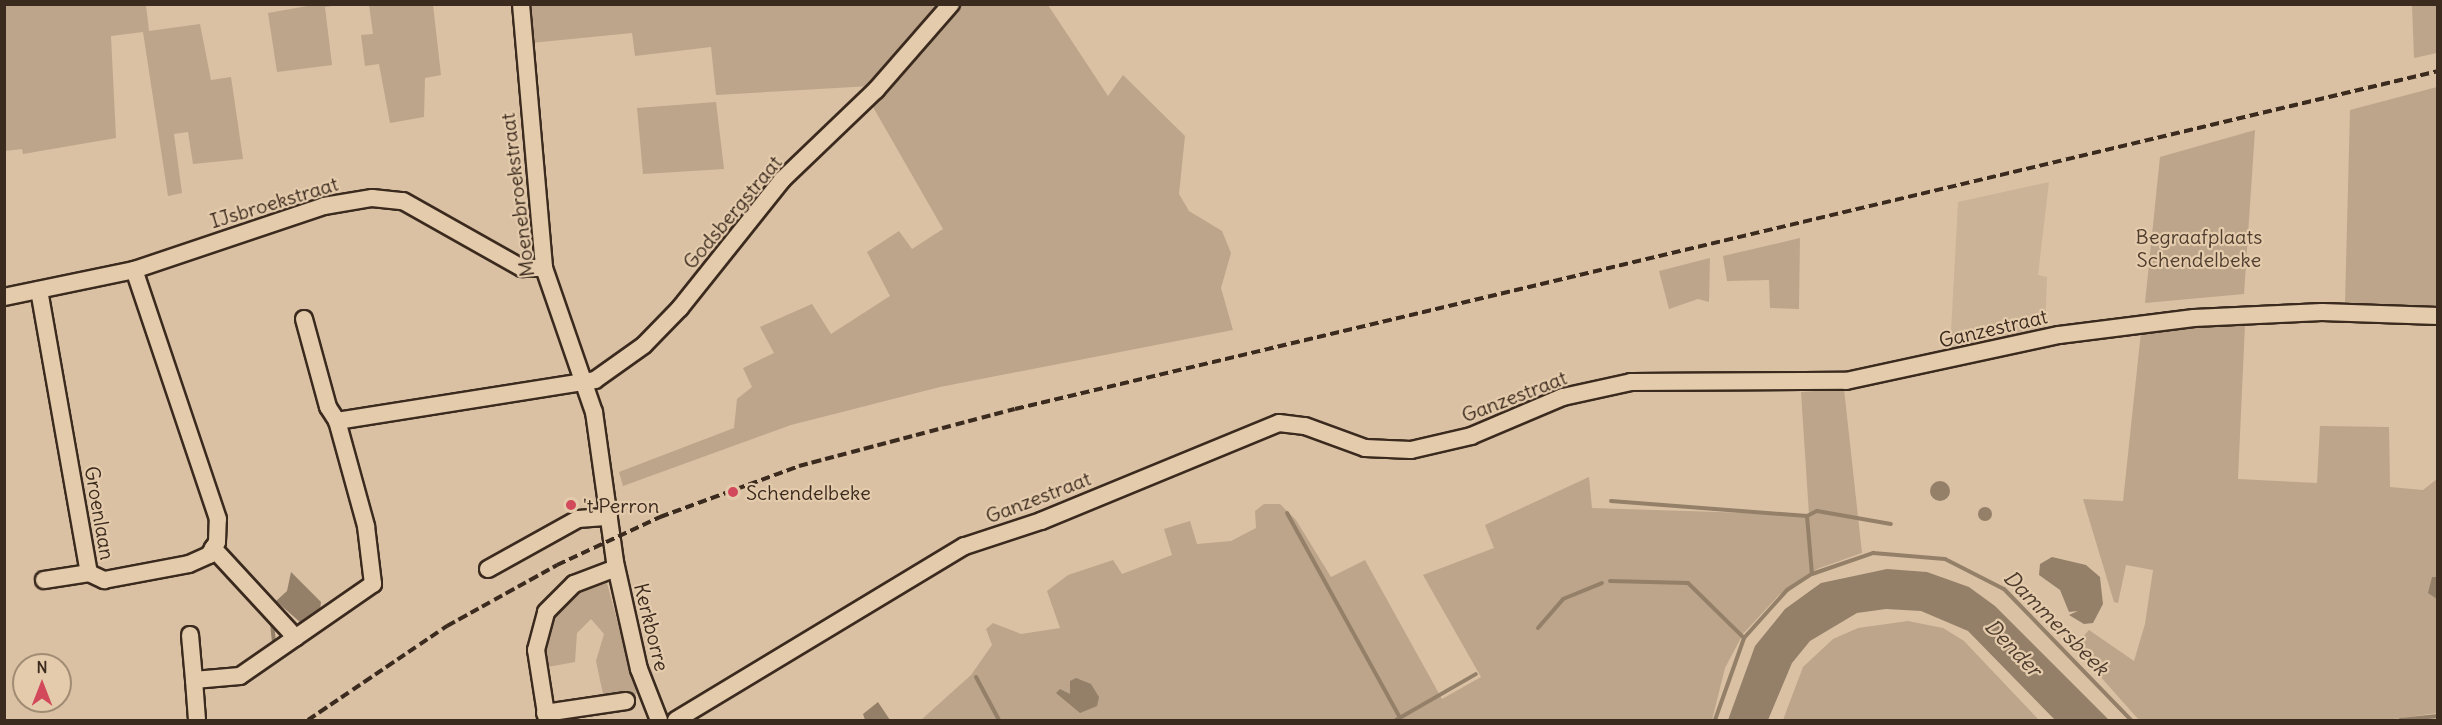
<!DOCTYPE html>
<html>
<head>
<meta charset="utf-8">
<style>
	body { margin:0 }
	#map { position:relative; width:2442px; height:725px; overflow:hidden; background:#dac1a4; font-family:Delius,sans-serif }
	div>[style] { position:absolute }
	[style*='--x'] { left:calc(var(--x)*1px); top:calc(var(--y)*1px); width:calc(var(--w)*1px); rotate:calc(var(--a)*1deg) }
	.built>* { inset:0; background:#cbb397 }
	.green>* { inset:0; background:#bca58a }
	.water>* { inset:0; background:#948069 }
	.round { border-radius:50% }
	.stream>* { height:4px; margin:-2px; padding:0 2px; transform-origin:2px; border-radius:2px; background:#948069 }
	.roads { filter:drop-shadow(2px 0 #3b2a1e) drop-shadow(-2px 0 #3b2a1e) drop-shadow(0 2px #3b2a1e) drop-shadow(0 -2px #3b2a1e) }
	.minor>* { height:16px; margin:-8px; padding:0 8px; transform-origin:8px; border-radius:8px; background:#e4cbac }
	.rail>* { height:4px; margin-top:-2px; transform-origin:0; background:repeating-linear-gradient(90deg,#3b2a1e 0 9px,transparent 0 13.5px) }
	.dots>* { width:16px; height:16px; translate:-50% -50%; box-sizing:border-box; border:3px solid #e4cbac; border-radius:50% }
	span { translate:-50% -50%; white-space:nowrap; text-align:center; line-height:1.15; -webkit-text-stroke:4.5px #e4cbac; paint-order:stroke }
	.street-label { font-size:20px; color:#3b2a1e }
	.park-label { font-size:20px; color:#4e3c2e }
	.poi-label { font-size:20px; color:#3b2a1e }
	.left { translate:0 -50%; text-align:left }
	.water-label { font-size:21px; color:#4d3b2d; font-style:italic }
	.frame { position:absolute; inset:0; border:6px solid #3b2a1e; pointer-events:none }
	.north { position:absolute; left:12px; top:653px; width:60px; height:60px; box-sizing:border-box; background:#e4cbac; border:2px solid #a08b73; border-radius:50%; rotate:0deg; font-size:16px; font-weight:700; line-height:24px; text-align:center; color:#3b2a1e }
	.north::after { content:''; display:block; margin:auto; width:21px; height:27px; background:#d1495b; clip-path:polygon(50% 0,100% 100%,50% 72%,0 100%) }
</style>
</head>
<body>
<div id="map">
	<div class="built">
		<i style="clip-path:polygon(2049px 182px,2038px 275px,2047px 277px,2045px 330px,1950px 350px,1958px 202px)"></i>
	</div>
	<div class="green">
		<i style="clip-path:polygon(4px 5px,146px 5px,149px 31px,200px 24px,211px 80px,231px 77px,243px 159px,193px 164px,188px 132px,174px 134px,182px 193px,168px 196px,143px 32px,111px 36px,116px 138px,23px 154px,22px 149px,5px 151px)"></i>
		<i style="clip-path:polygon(313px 5px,339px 5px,325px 7px,332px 65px,277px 72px,268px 13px)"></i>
		<i style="clip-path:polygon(369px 5px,433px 5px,441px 75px,425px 78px,424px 117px,390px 123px,379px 64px,365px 66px,361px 35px,373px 34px)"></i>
		<i style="clip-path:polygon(531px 5px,940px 5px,871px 86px,716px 95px,711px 47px,635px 56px,632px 33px,531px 43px)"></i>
		<i style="clip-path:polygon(961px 5px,1048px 5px,1108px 96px,1123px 75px,1185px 136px,1179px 194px,1189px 211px,1222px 231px,1231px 253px,1221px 288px,1233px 330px,940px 387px,791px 425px,623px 486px,619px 472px,734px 428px,737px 399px,752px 387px,743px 368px,774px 353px,760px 327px,812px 304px,831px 334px,890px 296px,867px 252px,899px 231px,912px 249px,943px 229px,873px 107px)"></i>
		<i style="clip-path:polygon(2412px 5px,2437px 5px,2437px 53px,2414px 58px)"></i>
		<i style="clip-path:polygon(2437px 87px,2437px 308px,2345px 304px,2350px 110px)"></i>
		<i style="clip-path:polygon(716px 102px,724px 169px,643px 174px,637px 108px)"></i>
		<i style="clip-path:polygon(2255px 130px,2244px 294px,2145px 303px,2160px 157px)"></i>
		<i style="clip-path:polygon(1800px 238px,1799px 309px,1770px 308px,1769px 280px,1727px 281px,1723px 256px)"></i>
		<i style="clip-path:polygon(1710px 258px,1709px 302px,1698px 299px,1669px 309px,1659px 271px)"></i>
		<i style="clip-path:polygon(2245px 324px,2238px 479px,2317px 483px,2320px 426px,2389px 427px,2390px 487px,2423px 490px,2437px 479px,2437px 713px,2387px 720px,2139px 720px,2074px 647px,2089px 630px,2134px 661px,2145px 624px,2153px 570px,2126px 565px,2118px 603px,2114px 602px,2083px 499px,2123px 501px,2141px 332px)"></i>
		<i style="clip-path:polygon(1844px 389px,1862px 553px,1817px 569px,1780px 594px,1743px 634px,1725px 668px,1712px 720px,921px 720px,971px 675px,992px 645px,986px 629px,993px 623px,1021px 634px,1060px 628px,1047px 591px,1068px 575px,1113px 560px,1122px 574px,1172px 555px,1164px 529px,1190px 521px,1197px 544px,1231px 541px,1256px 528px,1255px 511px,1264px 504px,1280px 504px,1296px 520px,1331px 577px,1365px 560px,1442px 699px,1481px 677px,1423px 575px,1494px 548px,1485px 525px,1589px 477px,1592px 508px,1809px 515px,1801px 392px)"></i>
		<i style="clip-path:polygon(607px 583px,637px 694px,604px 699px,596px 661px,604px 634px,591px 619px,577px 633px,575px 662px,542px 668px,542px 654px,552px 614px,567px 597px)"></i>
		<i style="clip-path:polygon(1908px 621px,1943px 628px,1964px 641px,2039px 720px,1783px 720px,1803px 667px,1833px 639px,1858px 628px)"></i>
	</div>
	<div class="water">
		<i class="round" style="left:1930px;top:481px;width:20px;height:20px"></i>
		<i class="round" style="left:1978px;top:507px;width:14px;height:14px"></i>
		<i style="clip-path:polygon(2052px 557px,2086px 565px,2100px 577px,2103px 604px,2093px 623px,2084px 624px,2069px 615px,2078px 611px,2069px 612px,2060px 590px,2039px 575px,2040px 564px)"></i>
		<i style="clip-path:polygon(1887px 569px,1927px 572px,1969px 587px,1995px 606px,2109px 720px,2055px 720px,1968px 631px,1921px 611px,1886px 609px,1857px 613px,1810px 641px,1792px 663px,1768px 720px,1728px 720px,1755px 646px,1785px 609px,1821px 583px)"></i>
		<i style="clip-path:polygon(291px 572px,321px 602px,320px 610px,301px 623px,276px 601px,287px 591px)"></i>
		<i style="clip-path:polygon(2432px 577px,2437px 577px,2437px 599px,2428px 593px)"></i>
		<i style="clip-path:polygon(1076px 678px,1091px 684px,1099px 697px,1097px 706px,1080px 713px,1056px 693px,1060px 689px,1070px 694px,1070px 681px)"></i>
		<i style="clip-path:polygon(878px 702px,890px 720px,865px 720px,863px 714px)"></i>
	</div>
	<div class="stream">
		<i style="--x:1611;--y:501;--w:197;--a:4.4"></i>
		<i style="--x:1807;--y:516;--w:58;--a:85.1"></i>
		<i style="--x:1287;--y:513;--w:234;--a:61.1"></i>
		<i style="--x:1807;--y:516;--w:11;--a:-27"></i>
		<i style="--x:1817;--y:511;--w:75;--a:10"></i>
		<i style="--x:1610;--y:581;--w:78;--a:1.5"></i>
		<i style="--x:1688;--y:583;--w:78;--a:44.5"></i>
		<i style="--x:272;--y:623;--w:20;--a:84"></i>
		<i style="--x:1538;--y:628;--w:38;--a:-49"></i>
		<i style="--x:1563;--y:599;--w:42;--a:-22.3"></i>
		<i style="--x:976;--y:677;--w:49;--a:61.9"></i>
		<i style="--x:1396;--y:720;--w:92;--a:-29.9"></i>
		<i style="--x:1715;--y:720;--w:87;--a:-70.5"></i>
		<i style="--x:1744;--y:638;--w:64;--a:-48.1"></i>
		<i style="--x:1787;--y:590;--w:30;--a:-33"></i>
		<i style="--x:1812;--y:574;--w:65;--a:-19"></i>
		<i style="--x:1873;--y:553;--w:72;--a:4.8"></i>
		<i style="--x:1945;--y:559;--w:66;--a:27"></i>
		<i style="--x:2004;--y:589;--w:182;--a:45.9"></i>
		<i style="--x:2400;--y:720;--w:38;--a:-6"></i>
	</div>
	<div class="roads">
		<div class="minor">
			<i style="--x:521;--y:4;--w:265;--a:85"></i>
			<i style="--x:544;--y:268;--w:152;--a:70.9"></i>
			<i style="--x:594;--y:412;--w:151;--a:82"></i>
			<i style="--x:615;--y:562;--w:110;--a:77.4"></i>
			<i style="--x:639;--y:669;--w:55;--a:68.6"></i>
			<i style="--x:39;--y:290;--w:287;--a:80"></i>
			<i style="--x:89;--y:573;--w:17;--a:25"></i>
			<i style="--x:104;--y:580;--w:86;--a:-10.7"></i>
			<i style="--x:189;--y:564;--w:22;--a:-24"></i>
			<i style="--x:209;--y:555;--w:15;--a:-58"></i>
			<i style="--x:217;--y:542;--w:23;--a:-88"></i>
			<i style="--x:218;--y:519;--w:263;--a:-108.6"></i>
			<i style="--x:4;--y:297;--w:133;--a:-11.7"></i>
			<i style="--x:134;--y:270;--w:200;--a:-18.6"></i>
			<i style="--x:324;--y:206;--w:49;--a:-9.5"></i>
			<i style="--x:372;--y:198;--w:31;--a:6"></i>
			<i style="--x:403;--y:201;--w:137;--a:29.4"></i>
			<i style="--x:522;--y:268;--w:22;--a:0"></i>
			<i style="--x:304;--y:319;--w:91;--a:74.7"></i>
			<i style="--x:328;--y:407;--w:17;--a:57"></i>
			<i style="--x:337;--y:421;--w:261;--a:-9"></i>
			<i style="--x:595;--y:380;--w:60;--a:-35.5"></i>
			<i style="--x:644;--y:345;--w:52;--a:-45.8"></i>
			<i style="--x:680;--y:308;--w:164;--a:-51.4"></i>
			<i style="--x:782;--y:180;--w:130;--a:-43.8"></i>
			<i style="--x:876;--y:90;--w:114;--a:-48.9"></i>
			<i style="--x:213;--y:548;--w:122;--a:47.3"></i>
			<i style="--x:488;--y:569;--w:103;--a:-29.1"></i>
			<i style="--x:578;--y:519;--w:31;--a:-4"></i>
			<i style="--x:44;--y:580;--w:46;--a:-8.8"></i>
			<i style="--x:190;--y:635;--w:45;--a:84.9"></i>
			<i style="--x:194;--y:680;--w:46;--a:-5"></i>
			<i style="--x:240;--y:676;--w:162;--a:-34.7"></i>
			<i style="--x:373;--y:584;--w:58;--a:-96.9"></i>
			<i style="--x:366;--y:526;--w:109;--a:-105.4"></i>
			<i style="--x:194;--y:680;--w:40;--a:85.7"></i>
			<i style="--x:545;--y:713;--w:82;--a:-8.4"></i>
			<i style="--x:547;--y:720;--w:71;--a:-98.9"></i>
			<i style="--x:536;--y:650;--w:39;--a:-75"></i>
			<i style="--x:546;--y:612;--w:40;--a:-45"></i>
			<i style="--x:574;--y:584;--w:45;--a:-20.9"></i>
			<i style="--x:676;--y:720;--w:337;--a:-31.1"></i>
			<i style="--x:965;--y:546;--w:80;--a:-18.2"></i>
			<i style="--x:1041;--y:521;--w:257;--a:-22.4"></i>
			<i style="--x:1279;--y:423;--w:26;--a:7"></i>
			<i style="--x:1305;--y:426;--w:64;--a:20.1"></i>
			<i style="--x:1365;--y:448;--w:46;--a:2.5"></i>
			<i style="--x:1411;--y:450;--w:62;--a:-13.1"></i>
			<i style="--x:1471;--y:436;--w:100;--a:-23"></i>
			<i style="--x:1563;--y:397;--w:70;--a:-12.4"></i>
			<i style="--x:1631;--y:382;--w:215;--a:-0.3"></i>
			<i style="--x:1846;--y:381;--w:218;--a:-12.2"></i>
			<i style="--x:2059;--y:335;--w:136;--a:-7.2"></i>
			<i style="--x:2194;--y:318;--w:128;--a:-2.7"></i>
			<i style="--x:2322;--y:312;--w:116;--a:2"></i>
		</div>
	</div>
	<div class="rail">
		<i style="--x:308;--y:720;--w:168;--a:-34.1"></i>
		<i style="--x:447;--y:626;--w:126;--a:-29"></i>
		<i style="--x:557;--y:565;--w:114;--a:-25"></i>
		<i style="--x:660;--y:517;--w:148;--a:-20.1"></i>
		<i style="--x:799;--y:466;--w:223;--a:-14.8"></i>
		<i style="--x:1015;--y:409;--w:1463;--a:-13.36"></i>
	</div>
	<div class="dots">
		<i style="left:733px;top:492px;background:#d1495b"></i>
		<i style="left:571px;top:505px;background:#d1495b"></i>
	</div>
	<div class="street-label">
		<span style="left:517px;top:195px;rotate:-97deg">Moenebroekstraat</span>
		<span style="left:274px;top:202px;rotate:-17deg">IJsbroekstraat</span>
		<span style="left:732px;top:212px;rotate:-50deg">Godsbergstraat</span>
		<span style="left:1993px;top:328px;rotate:-13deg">Ganzestraat</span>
		<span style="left:1514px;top:396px;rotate:-21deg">Ganzestraat</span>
		<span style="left:1038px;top:497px;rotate:-21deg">Ganzestraat</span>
		<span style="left:100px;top:513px;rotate:80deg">Groenlaan</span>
		<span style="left:652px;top:627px;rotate:76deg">Kerkborre</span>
	</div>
	<div class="park-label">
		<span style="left:2199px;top:248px">Begraafplaats<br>Schendelbeke</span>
	</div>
	<div class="poi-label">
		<span class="left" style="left:746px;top:492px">Schendelbeke</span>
		<span class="left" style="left:583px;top:505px">'t Perron</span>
	</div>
	<div class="water-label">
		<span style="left:2056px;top:623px;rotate:45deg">Dammersbeek</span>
		<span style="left:2013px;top:648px;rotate:46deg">Dender</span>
	</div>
	<div class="frame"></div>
	<div class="north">N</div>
</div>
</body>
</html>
